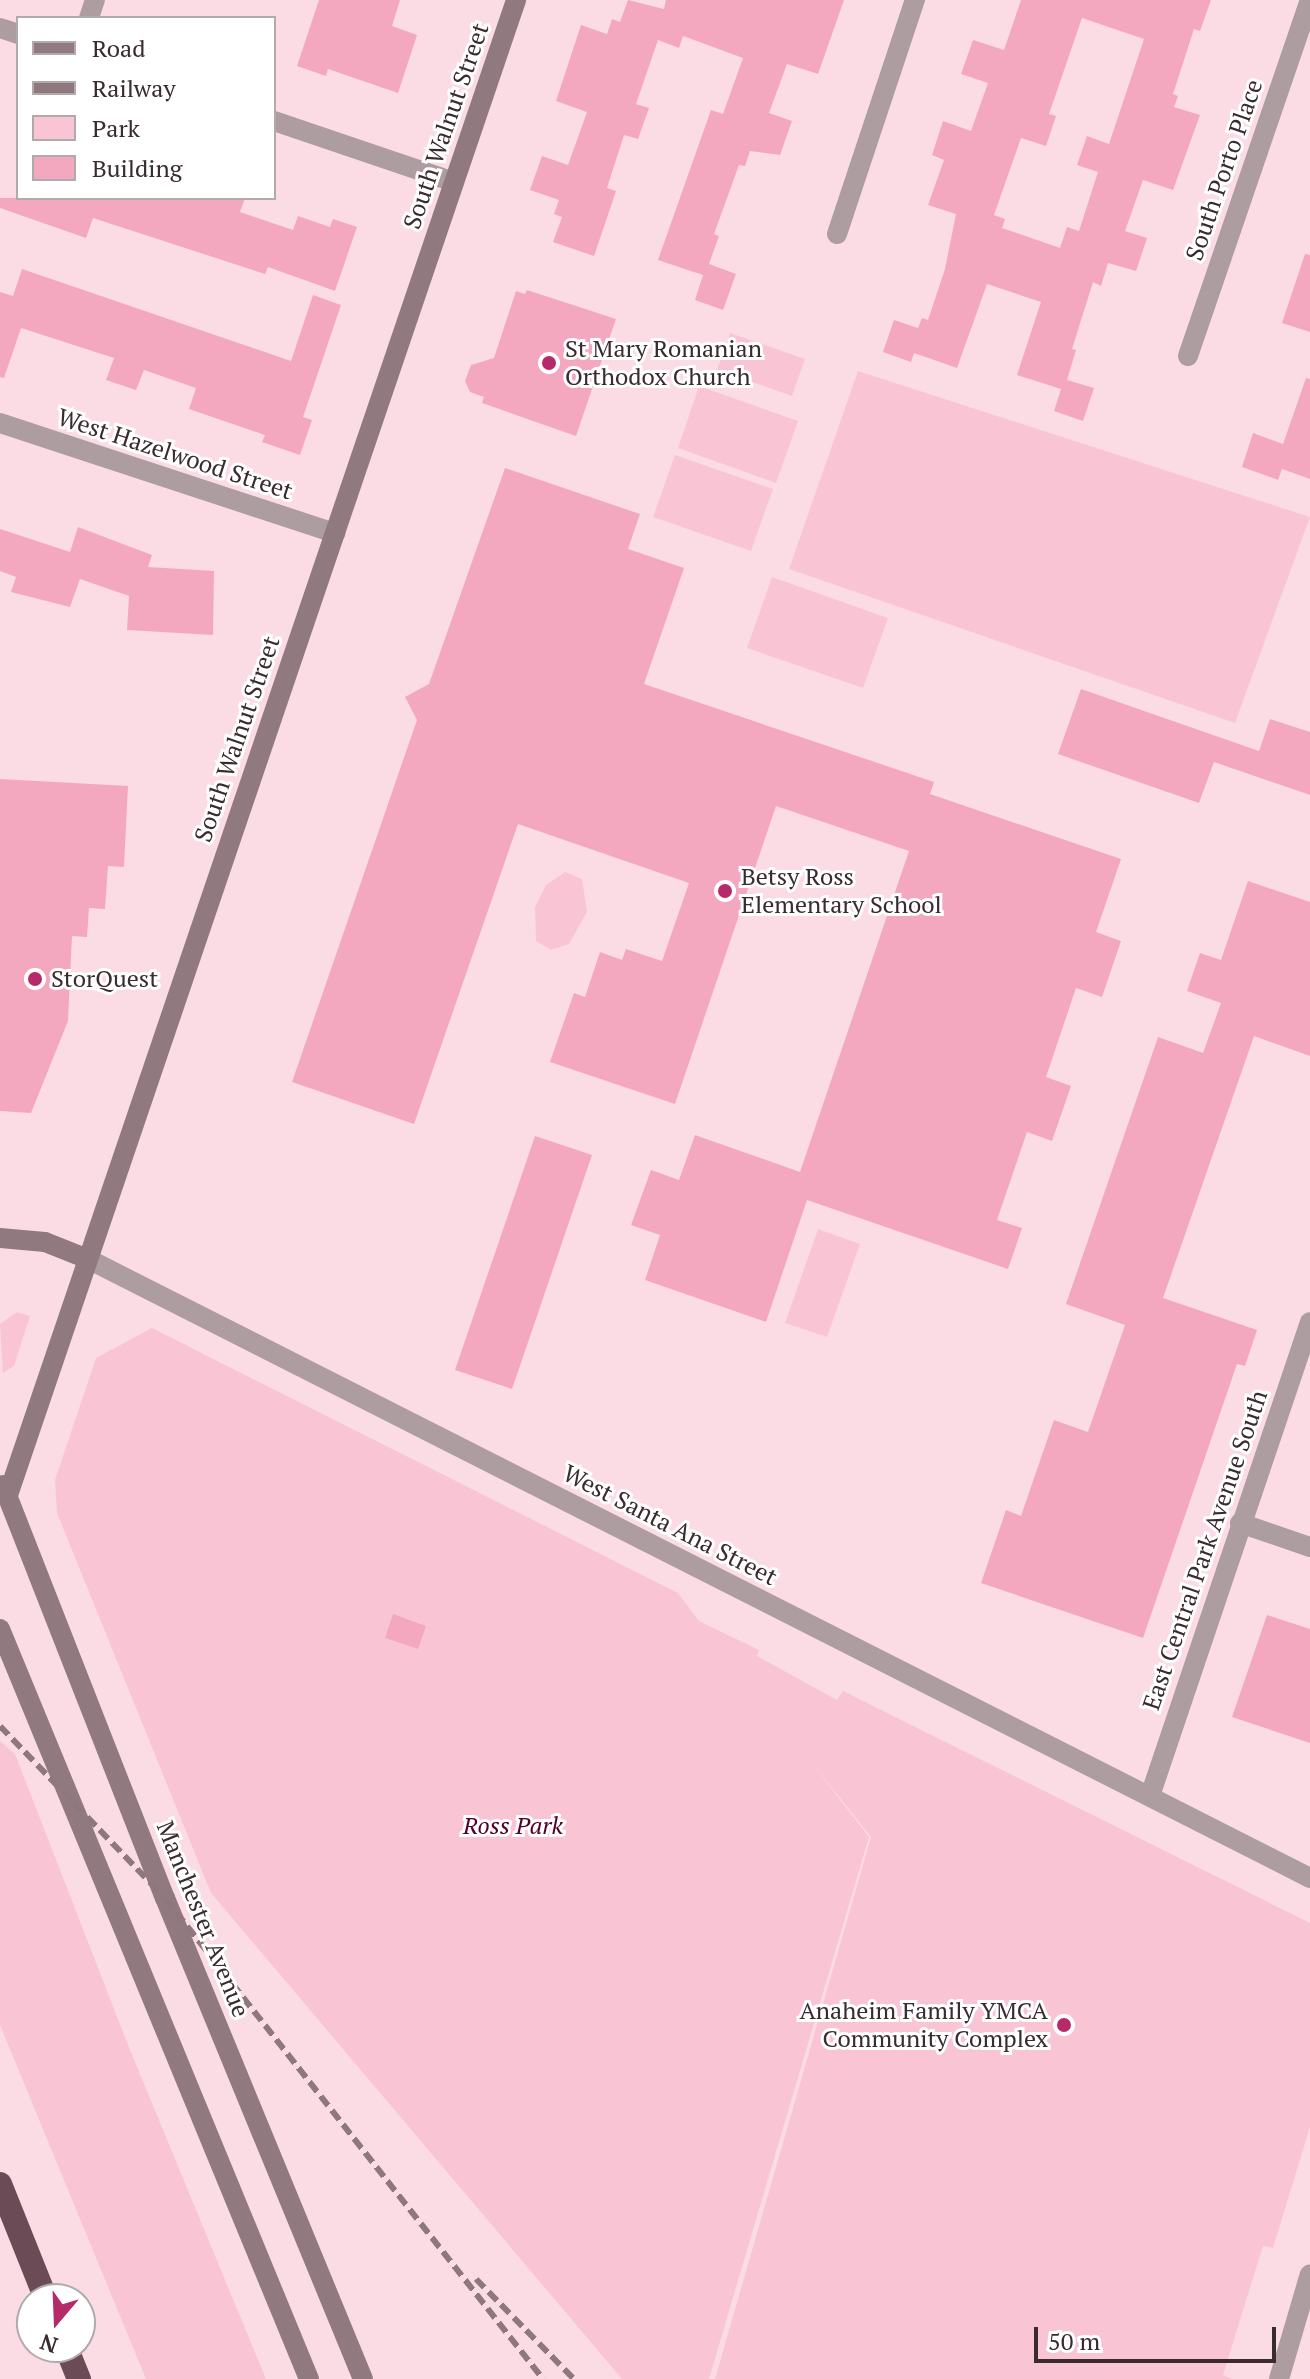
<!DOCTYPE html>
<html>
<head>
<meta charset="utf-8">
<style>
	body { margin:0 }
	#map { position:relative; width:1310px; height:2379px; overflow:hidden; background:#fbdce5; font-family:"PT Serif",serif }
	div>[style] { position:absolute }
	[style*='--x'] { left:calc(var(--x)*1px); top:calc(var(--y)*1px); width:calc(var(--w)*1px); rotate:calc(var(--a)*1deg) }
	.green>* { inset:0; background:#f9c5d4 }
	.building>* { inset:0; background:#f4a8c0 }
	.street>* { height:20px; margin:-10px; padding:0 10px; transform-origin:10px; border-radius:10px; background:#ad9da1 }
	.secondary>* { height:20px; margin:-10px; padding:0 10px; transform-origin:10px; border-radius:10px; background:#917980 }
	.highway>* { height:24px; margin:-12px; padding:0 12px; transform-origin:12px; border-radius:12px; background:#6b4b55 }
	.rail>* { height:6px; margin-top:-3px; transform-origin:0; background:repeating-linear-gradient(90deg,#8e787e 0 12px,transparent 0 18px) }
	.dots>* { width:22px; height:22px; translate:-50% -50%; box-sizing:border-box; border:4px solid #fff; border-radius:50% }
	span { translate:-50% -50%; white-space:nowrap; text-align:center; line-height:1.15; -webkit-text-stroke:6px #fff; paint-order:stroke }
	.street-label { font-size:24px; color:#392b2f }
	.poi-label { font-size:24px; color:#392b2f }
	.left { translate:0 -50%; text-align:left }
	.right { translate:-100% -50%; text-align:right }
	.park-label { font-size:24px; color:#54002a; font-style:italic }
	.legend { position:absolute; left:16px; top:16px; width:260px; height:184px; box-sizing:border-box; background:#fff; border:2px solid #b0aaac; margin:0; padding:10px 14px; list-style:none; font-size:24px; color:#392b2f }
	.legend li { display:flex; align-items:center; gap:16px; height:40px }
	.legend b { width:40px; border:2px solid #b0aaac }
	.north { position:absolute; left:16px; top:2283px; width:80px; height:80px; box-sizing:border-box; background:#fff; border:2px solid #b0aaac; border-radius:50%; rotate:199deg; font-size:22px; font-weight:700; line-height:32px; text-align:center; color:#392b2f }
	.north::after { content:''; display:block; margin:auto; width:28px; height:36px; background:#b52b69; clip-path:polygon(50% 0,100% 100%,50% 72%,0 100%) }
	.scale { position:absolute; left:1034px; top:2327px; width:242px; height:36px; box-sizing:border-box; border:4px solid #392b2f; border-top:0; padding-left:10px; font-size:24px; line-height:28px; white-space:nowrap; color:#392b2f; -webkit-text-stroke:6px #fff; paint-order:stroke }
</style>
</head>
<body>
<div id="map">
	<div class="green">
		<i style="clip-path:polygon(730px 333px,805px 359px,792px 396px,717px 370px)"></i>
		<i style="clip-path:polygon(858px 371px,1310px 517px,1235px 723px,789px 569px)"></i>
		<i style="clip-path:polygon(699px 386px,798px 421px,776px 483px,678px 448px)"></i>
		<i style="clip-path:polygon(675px 455px,773px 489px,751px 551px,653px 517px)"></i>
		<i style="clip-path:polygon(772px 577px,888px 618px,863px 688px,747px 648px)"></i>
		<i style="clip-path:polygon(565px 872px,582px 879px,587px 912px,569px 944px,551px 950px,536px 941px,535px 907px,546px 885px)"></i>
		<i style="clip-path:polygon(818px 1229px,860px 1244px,827px 1337px,785px 1323px)"></i>
		<i style="clip-path:polygon(17px 1312px,30px 1316px,14px 1366px,3px 1373px,0 1324px)"></i>
		<i style="clip-path:polygon(152px 1328px,678px 1593px,699px 1621px,759px 1650px,757px 1656px,837px 1700px,843px 1691px,1310px 1923px,1310px 2127px,1273px 2248px,1263px 2246px,1223px 2375px,1232px 2379px,715px 2379px,871px 1837px,809px 1759px,869px 1837px,709px 2379px,622px 2379px,211px 1893px,57px 1513px,55px 1480px,96px 1358px)"></i>
		<i style="clip-path:polygon(0 1741px,15px 1754px,130px 2050px,266px 2379px,146px 2379px,0 2025px)"></i>
	</div>
	<div class="building">
		<i style="clip-path:polygon(319px 0,400px 0,392px 26px,417px 35px,398px 93px,328px 69px,326px 76px,297px 66px)"></i>
		<i style="clip-path:polygon(628px 0,664px 9px,666px 0,844px 0,818px 74px,787px 64px,769px 113px,792px 121px,780px 155px,750px 151px,745px 166px,739px 165px,714px 234px,719px 236px,709px 264px,736px 274px,723px 310px,695px 300px,703px 275px,658px 260px,711px 110px,723px 114px,743px 58px,683px 36px,679px 48px,658px 40px,636px 104px,649px 108px,638px 139px,624px 135px,607px 188px,616px 191px,594px 256px,553px 242px,562px 217px,554px 214px,559px 200px,530px 190px,542px 156px,568px 165px,587px 112px,556px 101px,581px 25px,607px 34px,612px 19px,620px 22px)"></i>
		<i style="clip-path:polygon(evenodd,1021px 0,1211px 0,1200px 31px,1194px 29px,1173px 94px,1178px 96px,1174px 107px,1200px 115px,1173px 190px,1143px 180px,1125px 231px,1147px 238px,1136px 271px,1108px 263px,1101px 286px,1093px 282px,1072px 349px,1076px 350px,1067px 380px,1094px 388px,1083px 421px,1054px 411px,1061px 389px,1017px 375px,1041px 302px,987px 284px,957px 368px,914px 353px,911px 362px,883px 352px,894px 320px,918px 328px,922px 318px,928px 320px,945px 269px,956px 214px,928px 205px,944px 160px,932px 155px,943px 121px,971px 131px,988px 83px,961px 74px,973px 40px,1004px 50px,1021px 0,1082px 18px,1144px 39px,1109px 144px,1087px 136px,1077px 165px,1098px 172px,1079px 231px,1067px 227px,1060px 248px,1002px 228px,1005px 219px,994px 215px,1021px 138px,1046px 146px,1056px 116px,1049px 114px,1082px 18px)"></i>
		<i style="clip-path:polygon(0 198px,245px 198px,240px 212px,293px 230px,298px 216px,330px 227px,333px 219px,357px 227px,335px 291px,268px 267px,265px 274px,93px 218px,86px 238px,0 208px)"></i>
		<i style="clip-path:polygon(1305px 254px,1310px 255px,1310px 332px,1282px 323px)"></i>
		<i style="clip-path:polygon(22px 269px,291px 361px,313px 295px,341px 305px,303px 417px,312px 420px,300px 455px,262px 442px,265px 435px,189px 409px,196px 388px,144px 370px,136px 390px,106px 380px,114px 358px,21px 328px,4px 378px,0 377px,0 292px,13px 296px)"></i>
		<i style="clip-path:polygon(527px 290px,616px 319px,576px 436px,482px 403px,484px 397px,470px 392px,465px 381px,471px 365px,494px 358px,516px 291px,525px 294px)"></i>
		<i style="clip-path:polygon(1306px 378px,1310px 379px,1310px 479px,1282px 469px,1278px 480px,1242px 467px,1253px 433px,1283px 444px)"></i>
		<i style="clip-path:polygon(505px 468px,640px 514px,628px 549px,684px 568px,644px 684px,934px 782px,930px 794px,1121px 859px,1096px 932px,1121px 941px,1102px 997px,1076px 988px,1046px 1077px,1071px 1086px,1052px 1141px,1027px 1132px,997px 1220px,1022px 1228px,1008px 1269px,807px 1200px,766px 1322px,645px 1280px,660px 1235px,631px 1225px,651px 1170px,679px 1180px,695px 1135px,800px 1172px,909px 851px,776px 806px,675px 1104px,550px 1062px,574px 993px,585px 997px,600px 952px,622px 960px,626px 949px,662px 961px,689px 883px,518px 824px,414px 1124px,292px 1082px,417px 720px,405px 697px,429px 684px)"></i>
		<i style="clip-path:polygon(78px 527px,152px 555px,148px 567px,214px 571px,213px 635px,127px 630px,129px 596px,80px 579px,70px 607px,11px 592px,16px 577px,0 571px,0 529px,70px 552px)"></i>
		<i style="clip-path:polygon(1081px 689px,1259px 751px,1270px 719px,1310px 732px,1310px 795px,1214px 762px,1199px 803px,1058px 754px)"></i>
		<i style="clip-path:polygon(0 779px,128px 786px,124px 867px,108px 866px,105px 909px,89px 908px,87px 937px,72px 936px,68px 1021px,31px 1113px,0 1111px)"></i>
		<i style="clip-path:polygon(1248px 881px,1310px 902px,1310px 1056px,1254px 1036px,1163px 1298px,1257px 1330px,1245px 1366px,1237px 1364px,1143px 1638px,981px 1583px,1006px 1510px,1021px 1516px,1054px 1420px,1088px 1432px,1125px 1325px,1066px 1304px,1158px 1037px,1203px 1053px,1221px 1003px,1187px 991px,1200px 953px,1221px 960px)"></i>
		<i style="clip-path:polygon(535px 1136px,592px 1155px,512px 1389px,455px 1370px)"></i>
		<i style="clip-path:polygon(393px 1614px,426px 1626px,418px 1649px,385px 1638px)"></i>
		<i style="clip-path:polygon(1267px 1615px,1310px 1629px,1310px 1743px,1232px 1717px)"></i>
	</div>
	<div class="street">
		<i style="--x:89;--y:18;--w:19;--a:-72"></i>
		<i style="--x:0;--y:28;--w:19;--a:18"></i>
		<i style="--x:274;--y:121;--w:190;--a:18.7"></i>
		<i style="--x:837;--y:234;--w:247;--a:-71.6"></i>
		<i style="--x:1188;--y:356;--w:376;--a:-71.1"></i>
		<i style="--x:0;--y:423;--w:353;--a:18.2"></i>
		<i style="--x:88;--y:1259;--w:1370;--a:26.86"></i>
		<i style="--x:1240;--y:1523;--w:74;--a:18.9"></i>
		<i style="--x:1150;--y:1796;--w:500;--a:-71.35"></i>
		<i style="--x:1279;--y:2379;--w:109;--a:-73.6"></i>
	</div>
	<div class="secondary">
		<i style="--x:0;--y:1238;--w:45;--a:5.1"></i>
		<i style="--x:45;--y:1242;--w:46;--a:21.6"></i>
		<i style="--x:3;--y:1485;--w:444;--a:68.6"></i>
		<i style="--x:165;--y:1898;--w:520;--a:67.63"></i>
		<i style="--x:8;--y:1495;--w:1579;--a:-71.23"></i>
		<i style="--x:0;--y:1629;--w:811;--a:67.61"></i>
	</div>
	<div class="highway">
		<i style="--x:0;--y:2184;--w:124;--a:68.2"></i>
		<i style="--x:66;--y:2347;--w:35;--a:68"></i>
	</div>
	<div class="rail">
		<i style="--x:0;--y:1726;--w:238;--a:46.2"></i>
		<i style="--x:165;--y:1898;--w:612;--a:51.84"></i>
		<i style="--x:476;--y:2279;--w:140;--a:45.6"></i>
	</div>
	<div class="dots">
		<i style="left:549px;top:363px;background:#b52b69"></i>
		<i style="left:725px;top:891px;background:#b52b69"></i>
		<i style="left:35px;top:979px;background:#b52b69"></i>
		<i style="left:1064px;top:2025px;background:#b52b69"></i>
	</div>
	<div class="street-label">
		<span style="left:446px;top:126px;rotate:-71deg">South Walnut Street</span>
		<span style="left:1224px;top:170px;rotate:-71deg">South Porto Place</span>
		<span style="left:175px;top:454px;rotate:18deg">West Hazelwood Street</span>
		<span style="left:237px;top:739px;rotate:-71deg">South Walnut Street</span>
		<span style="left:670px;top:1525px;rotate:27deg">West Santa Ana Street</span>
		<span style="left:1205px;top:1550px;rotate:-71deg">East Central Park Avenue South</span>
		<span style="left:203px;top:1919px;rotate:68deg">Manchester Avenue</span>
	</div>
	<div class="poi-label">
		<span class="left" style="left:565px;top:363px">St Mary Romanian<br>Orthodox Church</span>
		<span class="left" style="left:741px;top:891px">Betsy Ross<br>Elementary School</span>
		<span class="left" style="left:51px;top:979px">StorQuest</span>
		<span class="right" style="left:1048px;top:2025px">Anaheim Family YMCA<br>Community Complex</span>
	</div>
	<div class="park-label">
		<span style="left:513px;top:1826px">Ross Park</span>
	</div>
	<ul class="legend">
	<li><b style="height:10px;background:#917980"></b>Road</li>
	<li><b style="height:10px;background:#8e787e"></b>Railway</li>
	<li><b style="height:22px;background:#f9c5d4"></b>Park</li>
	<li><b style="height:22px;background:#f4a8c0"></b>Building</li>
	</ul>
	<div class="north">N</div>
	<div class="scale">50 m</div>
</div>
</body>
</html>
